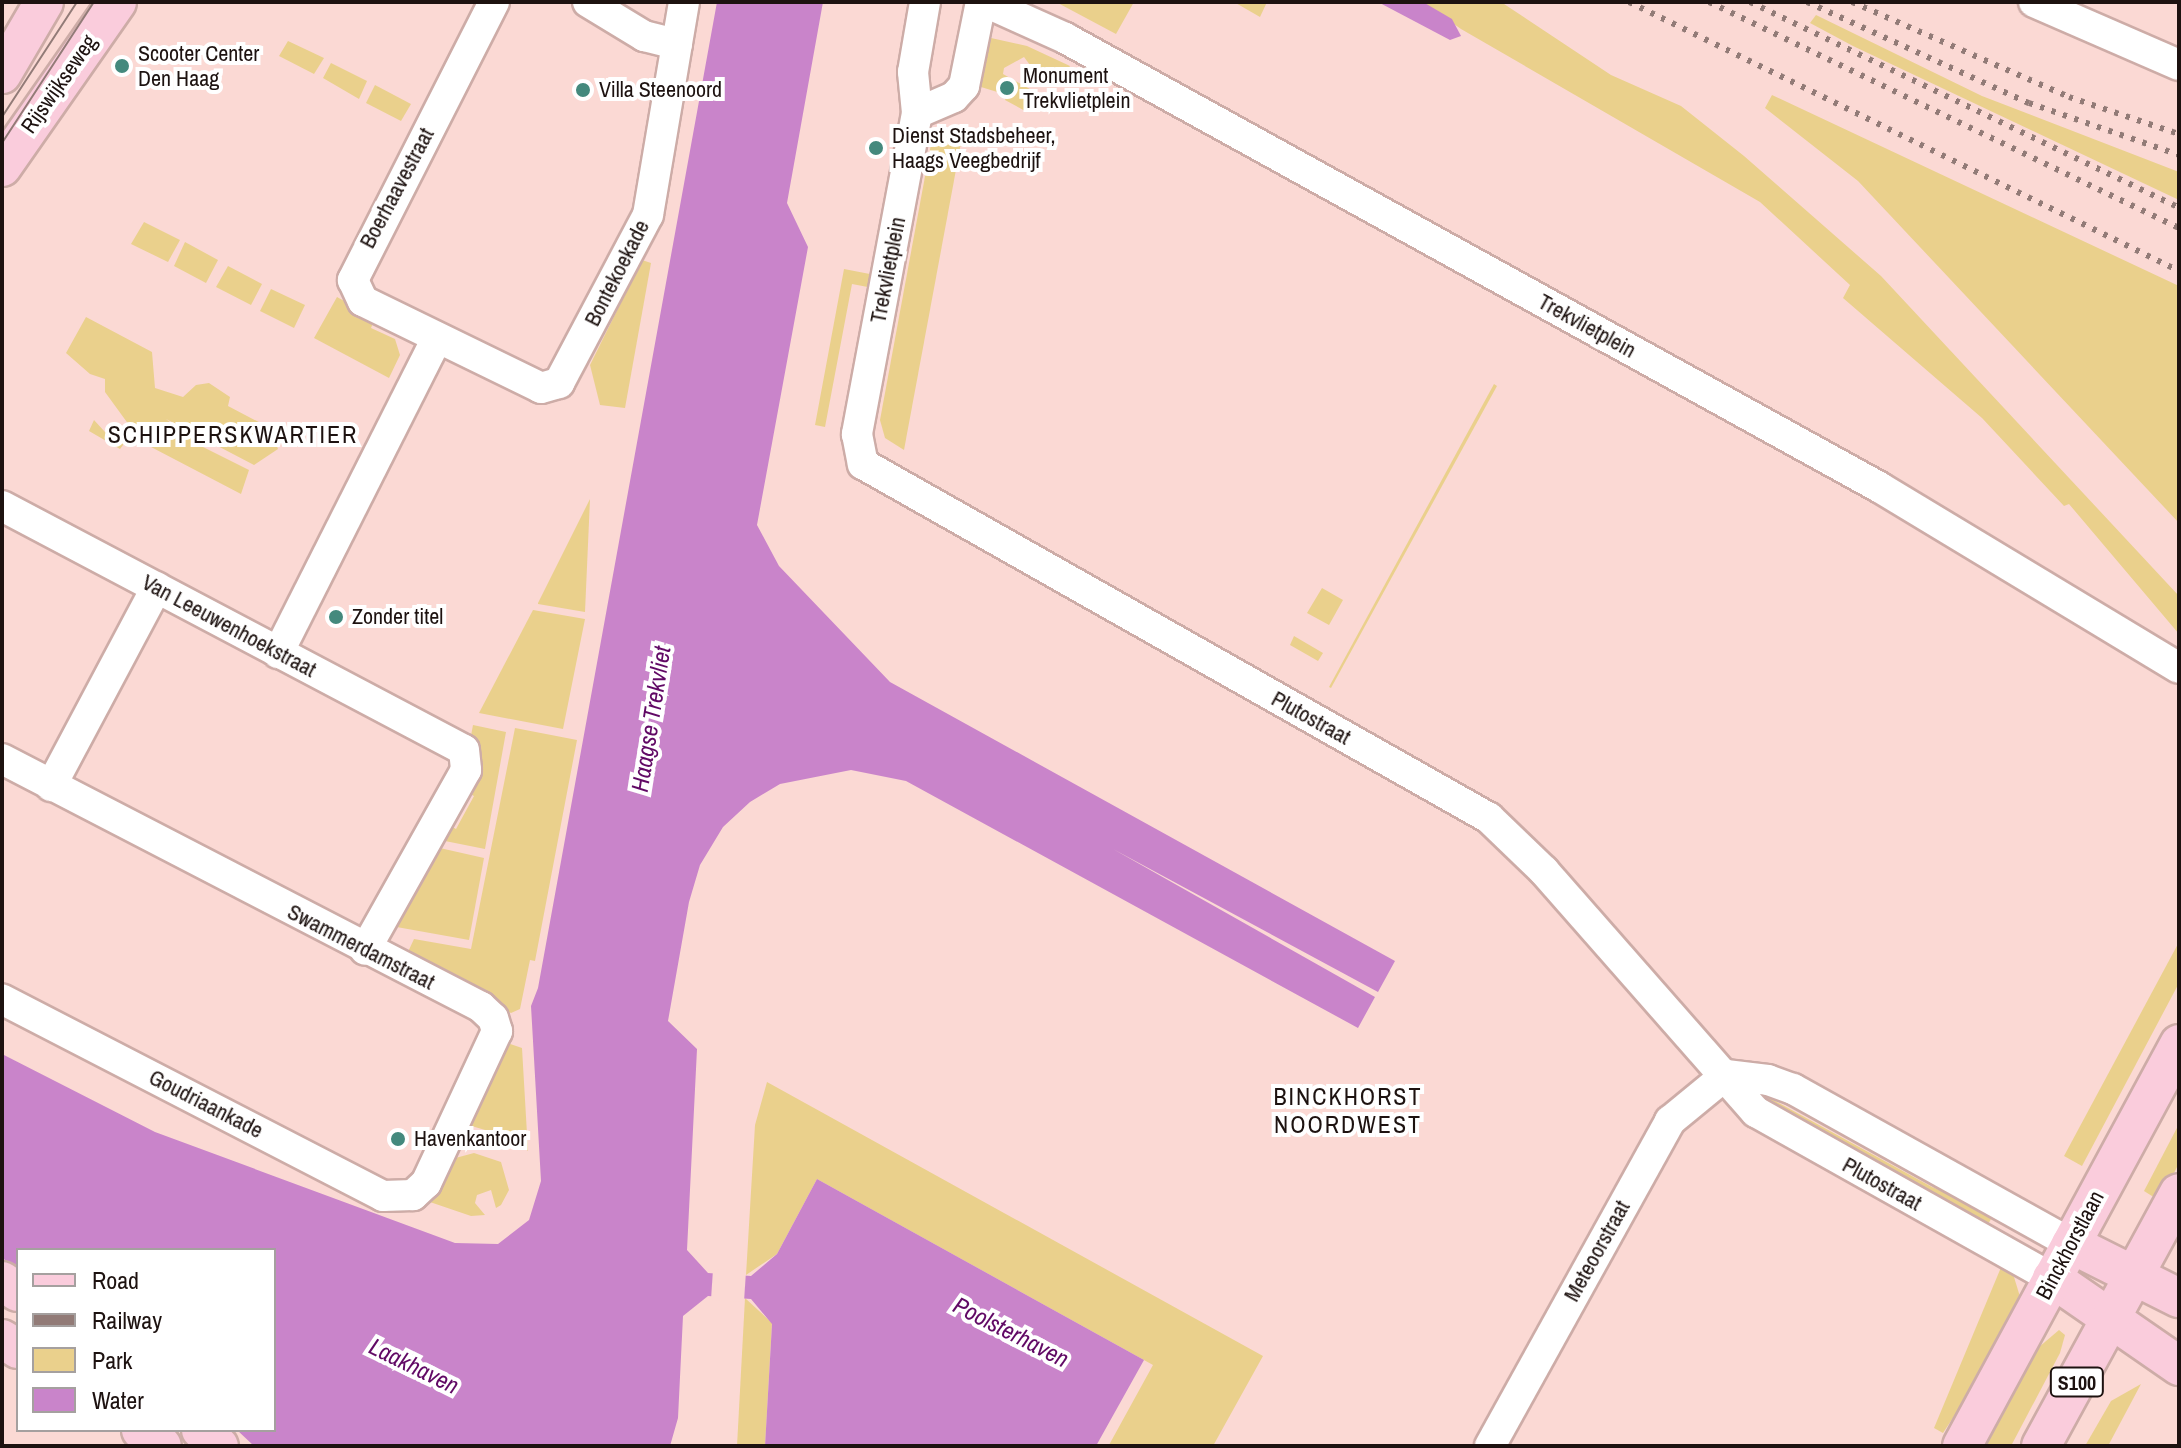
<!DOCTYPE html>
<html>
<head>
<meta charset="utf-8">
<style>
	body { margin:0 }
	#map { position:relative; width:2181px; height:1448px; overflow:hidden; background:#fbd9d4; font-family:"Archivo Narrow",sans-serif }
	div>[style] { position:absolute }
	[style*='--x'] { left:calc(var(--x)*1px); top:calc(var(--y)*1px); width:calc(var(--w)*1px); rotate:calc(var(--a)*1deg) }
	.green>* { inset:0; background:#ead08c }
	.water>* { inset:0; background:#c984ca }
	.pier>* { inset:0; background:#fbd9d4 }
	.roads { filter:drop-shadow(2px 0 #cdaca7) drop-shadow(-2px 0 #cdaca7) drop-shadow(0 2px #cdaca7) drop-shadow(0 -2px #cdaca7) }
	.minor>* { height:30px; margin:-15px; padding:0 15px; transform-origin:15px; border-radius:15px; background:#fff }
	.major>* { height:38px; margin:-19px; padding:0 19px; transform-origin:19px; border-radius:19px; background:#faccdc }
	.tram>* { height:2px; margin:-1px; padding:0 1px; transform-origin:1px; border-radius:1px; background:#927b77 }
	.rail>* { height:6px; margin-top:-3px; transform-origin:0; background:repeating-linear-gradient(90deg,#927b77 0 4px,transparent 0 12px) }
	.dots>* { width:22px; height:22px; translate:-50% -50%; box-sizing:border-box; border:4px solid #fff; border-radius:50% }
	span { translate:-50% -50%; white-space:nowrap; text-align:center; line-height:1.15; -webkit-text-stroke:8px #fff; paint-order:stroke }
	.shield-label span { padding:2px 6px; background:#fff; border:2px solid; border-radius:6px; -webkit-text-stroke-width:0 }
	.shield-label { font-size:20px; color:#1d1210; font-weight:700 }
	.poi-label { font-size:22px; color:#1d1210 }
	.left { translate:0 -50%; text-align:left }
	.street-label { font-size:22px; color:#1d1210 }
	.neighbourhood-label { font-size:24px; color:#1d1210; letter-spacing:2px }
	.water-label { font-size:24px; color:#610965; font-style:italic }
	.frame { position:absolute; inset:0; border:4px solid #1d1210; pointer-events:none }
	.legend { position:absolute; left:16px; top:1248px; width:260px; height:184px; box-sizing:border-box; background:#fff; border:2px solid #a5a09f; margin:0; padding:10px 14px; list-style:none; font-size:24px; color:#1d1210 }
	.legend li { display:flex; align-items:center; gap:16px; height:40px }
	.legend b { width:40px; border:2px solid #a5a09f }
</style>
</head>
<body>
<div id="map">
	<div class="green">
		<i style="clip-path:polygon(1056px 2px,1134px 2px,1116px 34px)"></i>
		<i style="clip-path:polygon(1234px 2px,1267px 2px,1260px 17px)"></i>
		<i style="clip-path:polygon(1423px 2px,1501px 2px,1611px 75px,1681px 106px,1744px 156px,1881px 276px,2179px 596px,2179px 634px,2069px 504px,2064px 506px,1982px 418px,1843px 298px,1850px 285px,1760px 202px,1461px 29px)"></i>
		<i style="clip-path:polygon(1816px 15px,1982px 96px,2179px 172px,2179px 200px,1853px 46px,1810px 23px)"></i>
		<i style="clip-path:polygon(991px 38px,1027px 46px,1070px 66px,1061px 81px,1037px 70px,1033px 77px,1024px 72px,1030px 65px,1024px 57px,1004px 68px,1003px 74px,1037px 93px,1027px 112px,1005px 100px,1007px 95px,981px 87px)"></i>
		<i style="clip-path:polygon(288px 41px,324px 58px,314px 74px,279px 56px)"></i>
		<i style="clip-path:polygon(331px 63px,367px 81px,359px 99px,323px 78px)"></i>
		<i style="clip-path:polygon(375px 85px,411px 104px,401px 121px,366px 103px)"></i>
		<i style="clip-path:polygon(1772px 95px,2179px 286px,2179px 523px,1858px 181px,1765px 108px)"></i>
		<i style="clip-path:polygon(942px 128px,963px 132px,904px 450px,885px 438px,880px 420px,931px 144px)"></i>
		<i style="clip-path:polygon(144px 222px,180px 240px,168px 262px,131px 244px)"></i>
		<i style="clip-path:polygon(185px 242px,218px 260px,206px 283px,174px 266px)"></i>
		<i style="clip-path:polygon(642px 260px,651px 263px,625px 408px,600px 405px,590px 365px)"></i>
		<i style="clip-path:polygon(228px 266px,262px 284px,251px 305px,216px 287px)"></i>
		<i style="clip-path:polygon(844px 269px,875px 275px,873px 288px,852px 284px,825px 427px,815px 425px)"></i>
		<i style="clip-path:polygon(271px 289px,305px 305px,294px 328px,260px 311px)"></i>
		<i style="clip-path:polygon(337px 297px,375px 318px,371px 328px,395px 339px,400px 355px,389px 378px,314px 338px)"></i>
		<i style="clip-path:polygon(86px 317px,152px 352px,155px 388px,183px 397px,196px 385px,209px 383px,230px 397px,228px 406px,270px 428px,278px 449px,254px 465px,166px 419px,203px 447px,249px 470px,241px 494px,130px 436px,120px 449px,89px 431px,94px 420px,105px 432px,119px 432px,129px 425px,105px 392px,105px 379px,90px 374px,66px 353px)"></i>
		<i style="clip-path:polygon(1494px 384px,1497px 386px,1331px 688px,1329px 687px)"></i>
		<i style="clip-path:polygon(590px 499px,585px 612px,538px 604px,538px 603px)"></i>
		<i style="clip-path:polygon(1322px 588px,1343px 600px,1329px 625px,1307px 613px)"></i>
		<i style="clip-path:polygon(533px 610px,585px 619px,563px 729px,479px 713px)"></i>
		<i style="clip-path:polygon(1294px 636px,1323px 653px,1318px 661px,1290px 645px)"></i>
		<i style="clip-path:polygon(473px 725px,506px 732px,485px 849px,435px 839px,444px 822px,456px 829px,474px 796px,461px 789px)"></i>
		<i style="clip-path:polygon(515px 728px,577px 740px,535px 961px,530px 960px,520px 1009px,511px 1013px,407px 954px,414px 939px,471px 949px)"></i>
		<i style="clip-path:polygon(431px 846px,484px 858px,469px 940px,391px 926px)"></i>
		<i style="clip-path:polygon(2179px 942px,2179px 983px,2082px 1166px,2064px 1156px)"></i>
		<i style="clip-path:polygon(507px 1043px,522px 1048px,528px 1151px,515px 1139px,465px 1124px)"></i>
		<i style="clip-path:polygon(767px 1082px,1263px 1356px,1213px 1446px,1109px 1445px,1153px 1365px,817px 1179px,777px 1254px,746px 1275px,755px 1125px)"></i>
		<i style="clip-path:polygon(1746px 1085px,1932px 1187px,1995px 1212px,1987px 1226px,1743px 1091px)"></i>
		<i style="clip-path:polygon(2179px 1124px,2179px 1163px,2160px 1201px,2144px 1191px)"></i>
		<i style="clip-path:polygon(474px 1153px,501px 1162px,509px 1190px,501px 1205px,496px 1208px,491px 1190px,477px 1195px,475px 1203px,485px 1215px,471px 1216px,427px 1201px,448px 1160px)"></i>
		<i style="clip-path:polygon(2002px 1265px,2014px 1277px,2021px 1300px,2003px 1342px,1943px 1433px,1934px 1428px)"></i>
		<i style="clip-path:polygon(745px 1298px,772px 1323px,765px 1446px,737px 1446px)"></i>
		<i style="clip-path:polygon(2059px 1330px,2065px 1335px,2060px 1353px,2011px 1446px,1977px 1446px,2032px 1353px)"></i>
		<i style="clip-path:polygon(2141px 1384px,2108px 1446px,2085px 1446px,2111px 1401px)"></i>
	</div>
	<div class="water">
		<i style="clip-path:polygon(717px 2px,823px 2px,787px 203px,808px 247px,757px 525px,779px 566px,890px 682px,1395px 961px,1378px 992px,1113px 849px,1375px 997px,1358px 1028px,906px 781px,851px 770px,780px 784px,750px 802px,723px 827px,700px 865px,689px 902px,668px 1021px,697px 1049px,687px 1250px,708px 1273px,751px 1276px,777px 1254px,817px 1179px,1144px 1360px,1096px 1446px,765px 1446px,772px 1324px,751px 1299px,708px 1296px,683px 1316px,678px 1418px,670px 1446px,254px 1446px,237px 1430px,274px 1430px,274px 1250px,18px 1250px,18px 1268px,2px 1258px,2px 1054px,155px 1132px,455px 1243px,498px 1244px,529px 1220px,541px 1181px,531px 1006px,538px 988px)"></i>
		<i style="clip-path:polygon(1378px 2px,1423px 2px,1452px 19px,1461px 36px,1450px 40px)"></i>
	</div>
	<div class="pier">
		<i style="clip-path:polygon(713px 1269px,746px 1271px,744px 1302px,711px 1300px)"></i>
	</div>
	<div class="roads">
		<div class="minor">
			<i style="--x:494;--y:2;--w:312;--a:116.9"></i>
			<i style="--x:353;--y:280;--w:23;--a:65"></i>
			<i style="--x:363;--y:301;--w:198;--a:26"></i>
			<i style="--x:541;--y:388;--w:19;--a:-16"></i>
			<i style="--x:559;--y:383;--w:190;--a:-62.1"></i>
			<i style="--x:648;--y:215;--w:216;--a:-80.4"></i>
			<i style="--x:588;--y:2;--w:66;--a:31.3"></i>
			<i style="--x:644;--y:36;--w:34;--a:14"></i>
			<i style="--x:925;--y:2;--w:71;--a:99.7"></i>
			<i style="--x:913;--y:72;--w:41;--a:84.4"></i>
			<i style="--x:917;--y:113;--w:327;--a:100.6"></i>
			<i style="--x:857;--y:434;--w:31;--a:79"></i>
			<i style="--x:863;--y:464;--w:719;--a:29.49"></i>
			<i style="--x:1489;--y:818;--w:76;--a:43.9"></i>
			<i style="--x:1544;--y:871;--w:321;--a:48.7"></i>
			<i style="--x:1756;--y:1112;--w:339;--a:29.3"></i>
			<i style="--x:985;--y:2;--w:88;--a:24.2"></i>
			<i style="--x:1065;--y:38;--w:930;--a:28.88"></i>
			<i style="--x:1879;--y:487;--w:350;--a:31.1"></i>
			<i style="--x:2034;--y:2;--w:158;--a:23.5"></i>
			<i style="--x:917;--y:113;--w:40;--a:-23.4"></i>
			<i style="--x:954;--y:97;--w:15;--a:-48"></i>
			<i style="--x:964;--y:86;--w:86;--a:-78.6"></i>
			<i style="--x:2;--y:506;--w:522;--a:27.84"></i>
			<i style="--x:464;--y:750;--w:20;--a:84"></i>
			<i style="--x:466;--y:770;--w:206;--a:119.3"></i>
			<i style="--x:278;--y:653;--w:353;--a:-63.2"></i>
			<i style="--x:2;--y:759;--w:539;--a:27.37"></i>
			<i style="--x:481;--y:1007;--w:16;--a:43"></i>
			<i style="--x:493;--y:1018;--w:14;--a:73"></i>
			<i style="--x:497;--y:1031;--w:168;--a:115"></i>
			<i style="--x:426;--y:1183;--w:18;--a:137"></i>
			<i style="--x:413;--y:1195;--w:30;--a:178"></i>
			<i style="--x:383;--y:1196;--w:429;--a:-152.7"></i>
			<i style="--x:51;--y:786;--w:225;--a:-62"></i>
			<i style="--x:1726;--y:1075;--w:42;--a:6.8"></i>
			<i style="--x:1768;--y:1080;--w:27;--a:20"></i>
			<i style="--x:1793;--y:1089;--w:318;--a:29.1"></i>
			<i style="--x:1490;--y:1446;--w:372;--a:-61"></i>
			<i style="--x:1670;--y:1121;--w:72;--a:-39.4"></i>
		</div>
		<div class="major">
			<i style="--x:2;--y:74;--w:83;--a:-59.7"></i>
			<i style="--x:2;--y:167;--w:201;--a:-55.1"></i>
			<i style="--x:2071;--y:1244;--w:121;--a:26.6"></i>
			<i style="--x:2052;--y:1278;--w:155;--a:34.7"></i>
			<i style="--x:2;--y:1281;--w:19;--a:35"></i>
			<i style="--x:2;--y:1339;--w:19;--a:32"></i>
			<i style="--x:141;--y:1430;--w:26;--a:37"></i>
			<i style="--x:201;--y:1430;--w:24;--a:42"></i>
			<i style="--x:1962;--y:1446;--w:457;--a:-61.6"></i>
			<i style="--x:2041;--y:1446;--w:288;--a:-61.4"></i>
		</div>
	</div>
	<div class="tram">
		<i style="--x:2;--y:117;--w:137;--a:-56.9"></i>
		<i style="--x:2;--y:143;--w:168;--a:-56.9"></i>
	</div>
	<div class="rail">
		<i style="--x:1629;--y:2;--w:612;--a:26.06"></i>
		<i style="--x:1709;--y:2;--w:522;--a:25.68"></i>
		<i style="--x:1750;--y:2;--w:476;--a:25.6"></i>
		<i style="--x:1807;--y:2;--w:244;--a:24.5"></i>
		<i style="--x:2029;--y:103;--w:159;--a:19.1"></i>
		<i style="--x:1852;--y:2;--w:237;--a:23.6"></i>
		<i style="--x:2069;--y:97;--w:116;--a:18.6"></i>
	</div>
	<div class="dots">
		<i style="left:122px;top:66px;background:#44897d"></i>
		<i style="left:1007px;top:88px;background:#44897d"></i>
		<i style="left:583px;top:90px;background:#44897d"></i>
		<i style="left:876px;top:148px;background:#44897d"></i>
		<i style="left:336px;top:617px;background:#44897d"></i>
		<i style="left:398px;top:1139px;background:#44897d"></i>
	</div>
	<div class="shield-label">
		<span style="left:2077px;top:1382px">S100</span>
	</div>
	<div class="poi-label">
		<span class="left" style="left:138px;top:66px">Scooter Center<br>Den Haag</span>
		<span class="left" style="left:1023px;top:88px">Monument<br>Trekvlietplein</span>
		<span class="left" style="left:599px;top:90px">Villa Steenoord</span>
		<span class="left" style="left:892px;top:148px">Dienst Stadsbeheer,<br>Haags Veegbedrijf</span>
		<span class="left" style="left:352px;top:617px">Zonder titel</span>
		<span class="left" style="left:414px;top:1139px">Havenkantoor</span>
	</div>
	<div class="street-label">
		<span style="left:59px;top:84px;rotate:-55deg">Rijswijkseweg</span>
		<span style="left:397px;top:188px;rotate:-62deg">Boerhaavestraat</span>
		<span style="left:888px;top:270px;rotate:-79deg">Trekvlietplein</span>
		<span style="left:617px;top:273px;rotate:-63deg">Bontekoekade</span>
		<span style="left:1587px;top:326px;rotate:29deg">Trekvlietplein</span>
		<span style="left:229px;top:626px;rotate:28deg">Van Leeuwenhoekstraat</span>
		<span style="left:1311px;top:718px;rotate:29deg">Plutostraat</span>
		<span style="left:361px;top:947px;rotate:27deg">Swammerdamstraat</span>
		<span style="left:206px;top:1104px;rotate:27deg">Goudriaankade</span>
		<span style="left:1882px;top:1184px;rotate:29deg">Plutostraat</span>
		<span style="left:2070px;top:1245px;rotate:-62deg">Binckhorstlaan</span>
		<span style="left:1597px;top:1251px;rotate:-61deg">Meteoorstraat</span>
	</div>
	<div class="neighbourhood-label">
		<span style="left:233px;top:435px">SCHIPPERSKWARTIER</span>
		<span style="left:1348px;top:1111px">BINCKHORST<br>NOORDWEST</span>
	</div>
	<div class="water-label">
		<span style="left:651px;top:719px;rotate:-81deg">Haagse Trekvliet</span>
		<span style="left:1011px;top:1332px;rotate:27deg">Poolsterhaven</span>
		<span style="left:414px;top:1366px;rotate:26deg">Laakhaven</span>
	</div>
	<div class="frame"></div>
	<ul class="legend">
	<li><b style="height:10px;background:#faccdc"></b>Road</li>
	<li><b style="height:10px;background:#927b77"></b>Railway</li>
	<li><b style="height:22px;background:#ead08c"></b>Park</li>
	<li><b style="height:22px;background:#c984ca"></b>Water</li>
	</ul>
</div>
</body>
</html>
